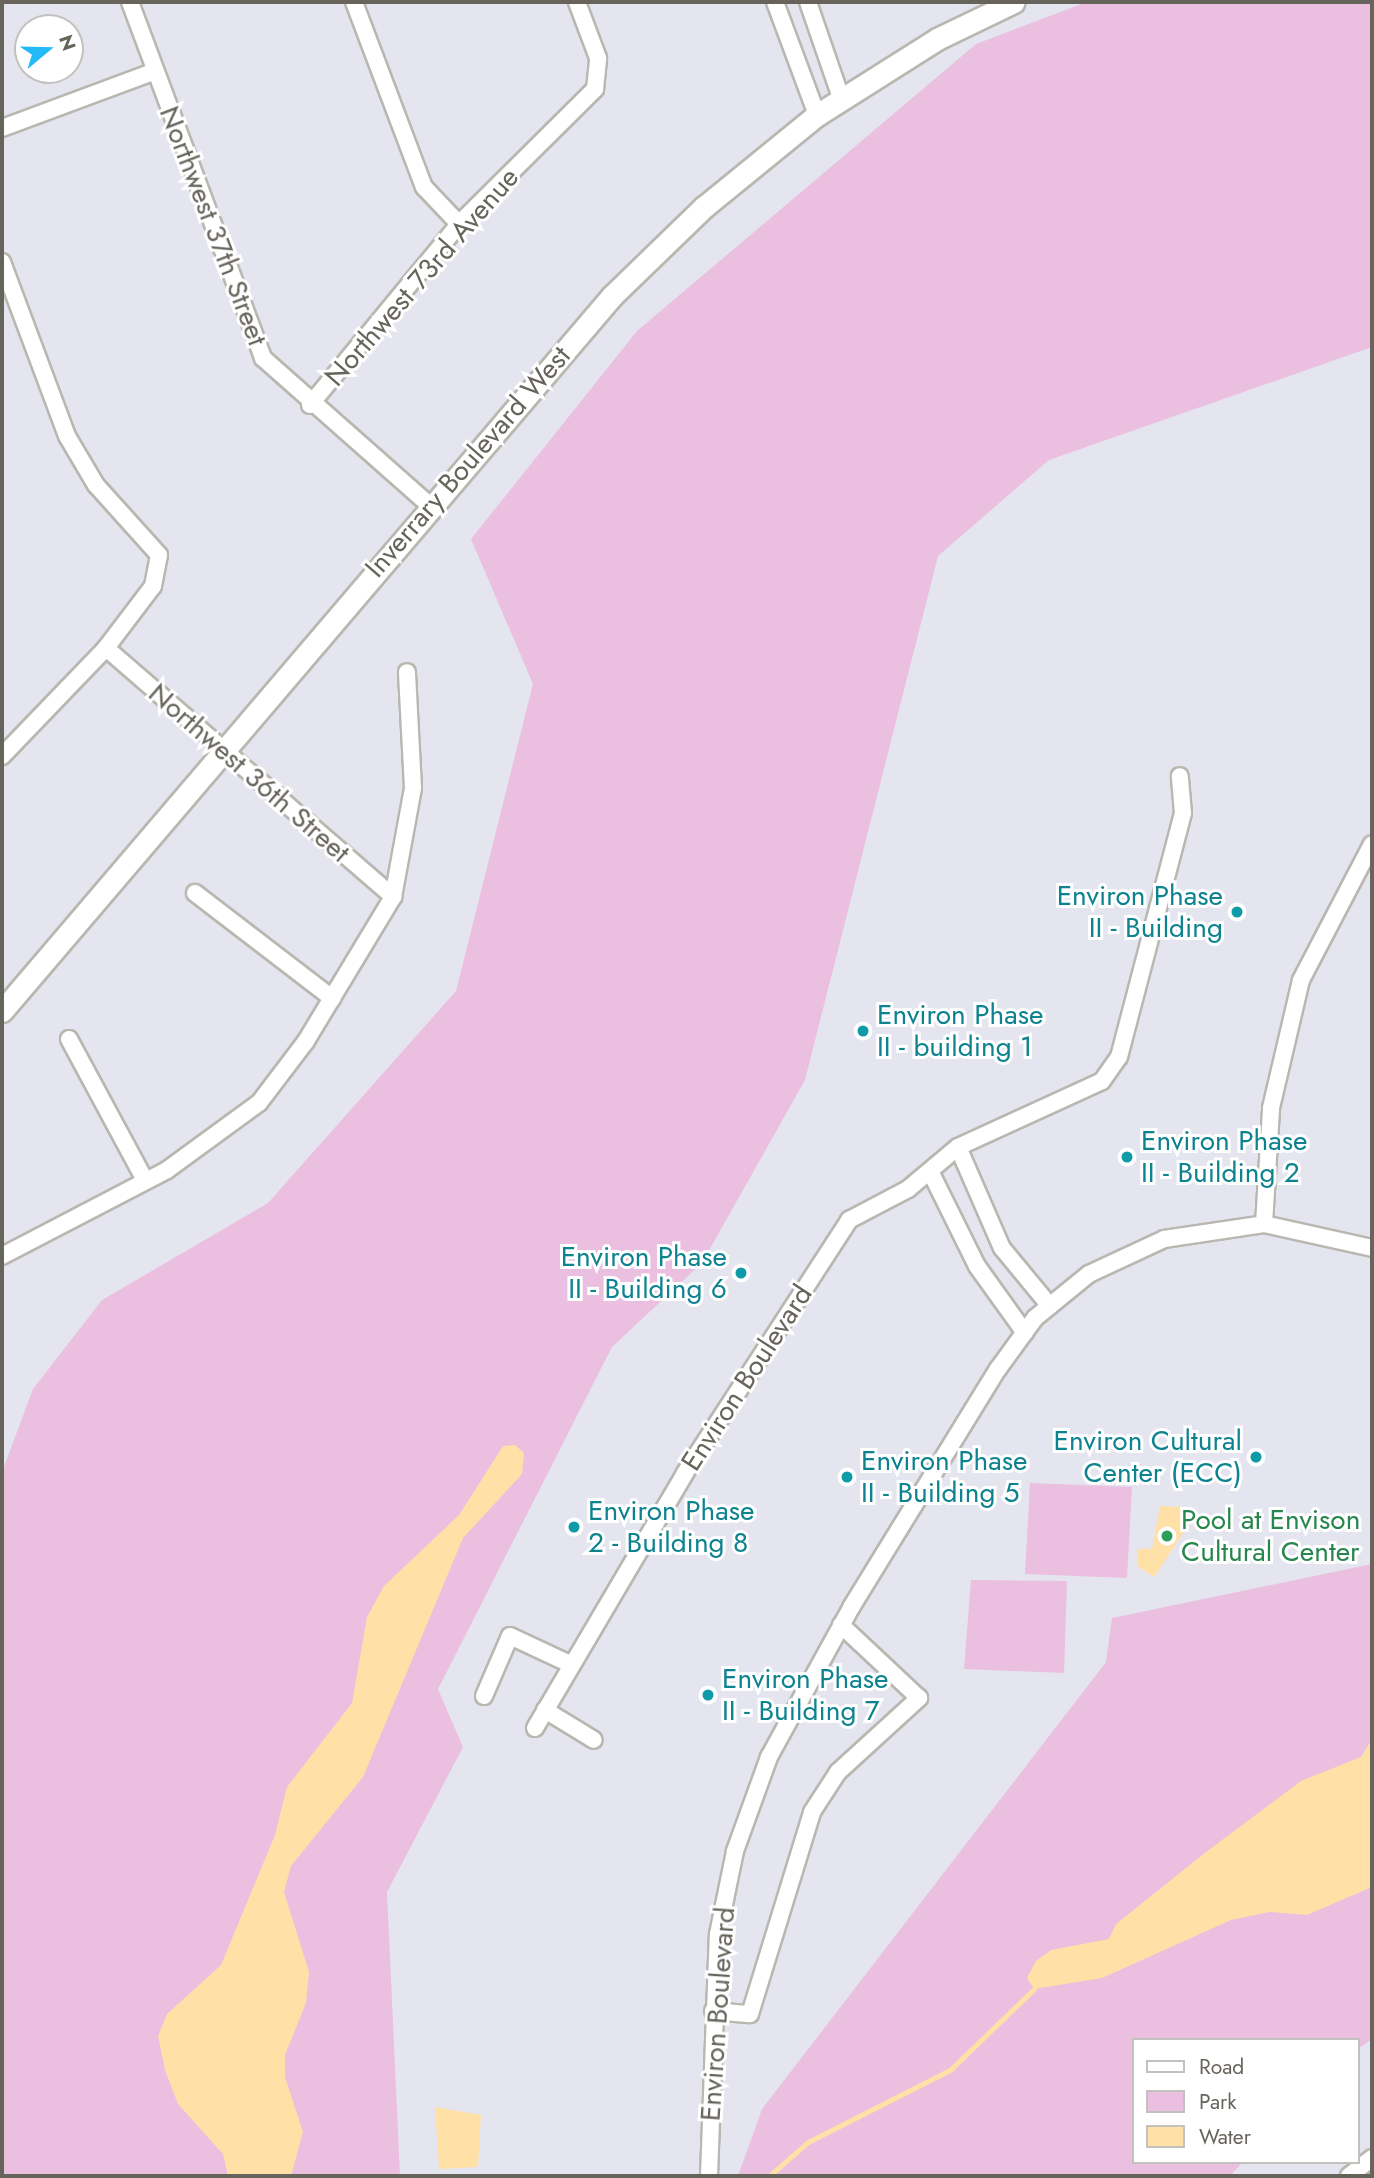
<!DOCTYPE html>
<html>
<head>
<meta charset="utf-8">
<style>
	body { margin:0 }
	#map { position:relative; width:1374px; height:2178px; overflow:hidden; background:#e5e5f0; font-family:Jost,sans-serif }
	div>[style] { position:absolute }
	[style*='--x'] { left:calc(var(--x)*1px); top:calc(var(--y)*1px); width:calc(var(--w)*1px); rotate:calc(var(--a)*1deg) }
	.green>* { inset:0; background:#eabfe0 }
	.water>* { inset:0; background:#ffe0a6 }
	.stream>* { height:5px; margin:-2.5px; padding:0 2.5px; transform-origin:2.5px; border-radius:2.5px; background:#ffe0a6 }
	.roads { filter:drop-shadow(2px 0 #b9b7b0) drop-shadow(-2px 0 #b9b7b0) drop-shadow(0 2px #b9b7b0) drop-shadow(0 -2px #b9b7b0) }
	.street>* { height:16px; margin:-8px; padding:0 8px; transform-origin:8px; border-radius:8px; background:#fff }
	.secondary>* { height:21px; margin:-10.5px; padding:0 10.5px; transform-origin:10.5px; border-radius:10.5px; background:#fff }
	.dots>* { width:19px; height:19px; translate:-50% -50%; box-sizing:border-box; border:4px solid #fff; border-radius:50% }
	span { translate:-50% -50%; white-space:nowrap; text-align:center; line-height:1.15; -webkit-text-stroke:6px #fff; paint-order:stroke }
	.street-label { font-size:28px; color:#67645c }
	.culture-label { font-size:28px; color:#0d838f }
	.right { translate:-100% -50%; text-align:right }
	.left { translate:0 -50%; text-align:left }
	.leisure-label { font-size:28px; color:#27864d }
	.frame { position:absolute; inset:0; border:4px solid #67645c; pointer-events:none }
	.legend { position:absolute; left:1132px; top:2038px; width:228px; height:126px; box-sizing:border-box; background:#fff; border:2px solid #c2c1be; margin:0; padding:9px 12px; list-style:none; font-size:21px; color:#67645c }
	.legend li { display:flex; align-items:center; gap:14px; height:35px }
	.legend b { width:35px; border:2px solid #c2c1be }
	.north { position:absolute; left:14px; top:14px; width:70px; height:70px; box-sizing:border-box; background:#fff; border:2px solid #c2c1be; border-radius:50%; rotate:71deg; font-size:19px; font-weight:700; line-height:28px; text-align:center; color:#67645c }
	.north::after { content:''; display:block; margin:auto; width:24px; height:32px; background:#24b9f7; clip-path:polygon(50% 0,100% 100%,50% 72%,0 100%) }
</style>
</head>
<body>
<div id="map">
	<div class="green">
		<i style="clip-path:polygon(1087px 2px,1372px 2px,1372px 347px,1049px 460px,938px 556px,805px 1080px,702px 1263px,612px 1347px,438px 1689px,463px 1747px,387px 1892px,400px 2176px,2px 2176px,2px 1472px,33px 1389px,102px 1300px,268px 1203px,456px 991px,533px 684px,471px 539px,637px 331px,976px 44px)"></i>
		<i style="clip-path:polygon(1030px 1483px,1132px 1487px,1127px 1578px,1025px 1574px)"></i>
		<i style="clip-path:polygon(1372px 1564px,1372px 2039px,1358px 2049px,1358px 2040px,1134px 2040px,1134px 2162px,1243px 2162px,1230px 2176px,738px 2176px,762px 2109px,1106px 1662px,1112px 1618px)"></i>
		<i style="clip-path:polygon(971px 1580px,1067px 1581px,1064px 1673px,964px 1669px)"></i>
	</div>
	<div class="water">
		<i style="clip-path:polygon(515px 1445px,524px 1453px,522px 1474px,463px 1538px,363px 1777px,291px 1866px,284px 1892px,309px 1972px,306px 2003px,285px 2055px,285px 2077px,303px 2132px,291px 2176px,228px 2176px,223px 2154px,178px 2104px,165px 2070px,158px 2036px,167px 2014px,221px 1965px,275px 1835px,287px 1787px,352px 1703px,367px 1617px,384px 1586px,459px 1515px,503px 1446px)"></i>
		<i style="clip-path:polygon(1160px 1506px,1181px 1507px,1190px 1523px,1154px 1577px,1137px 1566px,1138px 1549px,1152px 1549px)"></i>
		<i style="clip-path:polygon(1372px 1739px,1372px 1887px,1307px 1915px,1269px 1912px,1231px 1920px,1102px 1978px,1034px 1989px,1027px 1978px,1036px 1961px,1051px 1950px,1109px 1939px,1116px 1924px,1206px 1852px,1301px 1781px,1361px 1757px)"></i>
		<i style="clip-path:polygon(435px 2107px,481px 2115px,478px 2167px,439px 2169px)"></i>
	</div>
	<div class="stream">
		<i style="--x:769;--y:2176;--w:52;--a:-41.1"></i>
		<i style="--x:808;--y:2142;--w:159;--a:-26.9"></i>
		<i style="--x:950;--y:2070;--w:117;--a:-44"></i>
	</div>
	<div class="roads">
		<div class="street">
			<i style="--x:130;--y:2;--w:380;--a:69.5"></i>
			<i style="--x:263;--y:358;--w:223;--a:41.5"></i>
			<i style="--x:354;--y:2;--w:198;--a:69.3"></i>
			<i style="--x:424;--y:187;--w:51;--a:46.6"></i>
			<i style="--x:775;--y:2;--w:121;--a:69.6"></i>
			<i style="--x:808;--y:2;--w:102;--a:71"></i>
			<i style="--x:2;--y:128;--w:163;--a:-20.4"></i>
			<i style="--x:2;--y:262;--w:186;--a:69.5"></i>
			<i style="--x:67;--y:436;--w:57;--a:59.4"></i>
			<i style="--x:96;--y:485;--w:94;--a:48"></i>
			<i style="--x:159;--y:555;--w:32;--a:101"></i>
			<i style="--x:153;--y:586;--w:78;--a:127.2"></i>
			<i style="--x:106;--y:648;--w:150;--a:133.9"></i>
			<i style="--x:310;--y:405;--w:234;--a:-50.5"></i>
			<i style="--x:459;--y:224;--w:192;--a:-44.8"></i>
			<i style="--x:595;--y:89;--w:31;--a:-84"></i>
			<i style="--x:598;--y:58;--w:60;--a:-110.6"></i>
			<i style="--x:106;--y:648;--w:380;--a:40.9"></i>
			<i style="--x:195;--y:893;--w:173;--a:37.5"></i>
			<i style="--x:69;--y:1039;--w:160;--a:61.7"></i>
			<i style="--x:958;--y:1147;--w:110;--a:66.5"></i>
			<i style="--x:1002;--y:1248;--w:75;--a:50.4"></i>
			<i style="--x:930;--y:1171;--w:106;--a:63.7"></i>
			<i style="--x:977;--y:1266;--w:82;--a:54.4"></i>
			<i style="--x:1264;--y:1224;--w:116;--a:-86.5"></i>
			<i style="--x:1271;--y:1108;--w:131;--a:-76.8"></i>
			<i style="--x:1301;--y:980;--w:153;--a:-62.4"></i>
			<i style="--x:2;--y:1256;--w:186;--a:-27.5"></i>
			<i style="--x:167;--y:1170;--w:114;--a:-36.1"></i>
			<i style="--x:259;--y:1103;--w:78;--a:-52.8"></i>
			<i style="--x:306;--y:1041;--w:168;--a:-58.9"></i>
			<i style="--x:393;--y:897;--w:111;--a:-79.6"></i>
			<i style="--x:413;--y:788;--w:116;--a:-93"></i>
			<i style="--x:484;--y:1696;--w:65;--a:-66.6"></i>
			<i style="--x:510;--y:1636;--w:68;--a:25.1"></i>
			<i style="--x:545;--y:1710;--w:57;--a:31.5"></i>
			<i style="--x:535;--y:1728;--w:296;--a:-59.5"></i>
			<i style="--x:685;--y:1473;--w:302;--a:-57"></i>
			<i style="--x:849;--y:1220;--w:67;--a:-27.7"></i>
			<i style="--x:908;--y:1189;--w:65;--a:-40"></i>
			<i style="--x:958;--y:1147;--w:158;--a:-24.6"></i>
			<i style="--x:1102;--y:1081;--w:29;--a:-55"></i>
			<i style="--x:1119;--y:1057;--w:252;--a:-75.3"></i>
			<i style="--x:1183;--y:813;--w:37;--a:-95"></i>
			<i style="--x:713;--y:2011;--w:37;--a:5"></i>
			<i style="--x:750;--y:2014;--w:211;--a:-72.9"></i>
			<i style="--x:812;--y:1812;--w:48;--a:-57"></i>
			<i style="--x:838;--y:1772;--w:110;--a:-42.4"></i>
			<i style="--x:919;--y:1698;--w:107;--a:-136.9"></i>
			<i style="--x:709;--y:2176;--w:242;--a:-87.9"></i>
			<i style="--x:718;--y:1934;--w:85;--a:-78.4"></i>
			<i style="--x:735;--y:1851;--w:100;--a:-70.1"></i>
			<i style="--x:769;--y:1757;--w:172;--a:-61.2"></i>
			<i style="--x:852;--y:1606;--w:278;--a:-58.4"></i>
			<i style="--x:998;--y:1369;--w:63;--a:-54"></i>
			<i style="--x:1035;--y:1318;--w:70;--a:-39.2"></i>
			<i style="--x:1089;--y:1274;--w:83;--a:-25"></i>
			<i style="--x:1164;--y:1239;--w:101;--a:-8.5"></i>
			<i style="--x:1264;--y:1224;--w:111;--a:12.5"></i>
			<i style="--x:1349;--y:2176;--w:29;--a:-38"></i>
		</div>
		<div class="secondary">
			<i style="--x:2;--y:1011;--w:940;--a:-49.53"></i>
			<i style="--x:612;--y:296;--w:128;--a:-44.1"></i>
			<i style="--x:704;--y:207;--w:146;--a:-39.2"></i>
			<i style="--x:817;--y:115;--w:142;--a:-32.3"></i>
			<i style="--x:937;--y:39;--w:85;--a:-25.7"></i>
		</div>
	</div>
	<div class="dots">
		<i style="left:1237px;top:912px;background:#0f9aa8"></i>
		<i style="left:863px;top:1031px;background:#0f9aa8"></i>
		<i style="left:1127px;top:1157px;background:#0f9aa8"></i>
		<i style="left:741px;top:1273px;background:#0f9aa8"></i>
		<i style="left:1256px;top:1457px;background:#0f9aa8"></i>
		<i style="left:847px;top:1477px;background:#0f9aa8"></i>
		<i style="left:574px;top:1527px;background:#0f9aa8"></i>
		<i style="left:1167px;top:1536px;background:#2e9e5b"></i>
		<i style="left:708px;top:1695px;background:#0f9aa8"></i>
	</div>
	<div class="street-label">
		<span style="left:213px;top:226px;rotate:69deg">Northwest 37th Street</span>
		<span style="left:422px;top:277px;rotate:-49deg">Northwest 73rd Avenue</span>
		<span style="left:468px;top:462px;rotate:-49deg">Inverrary Boulevard West</span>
		<span style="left:249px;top:773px;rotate:41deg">Northwest 36th Street</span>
		<span style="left:747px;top:1378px;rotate:-57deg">Environ Boulevard</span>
		<span style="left:718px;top:2014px;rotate:-86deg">Environ Boulevard</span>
	</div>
	<div class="culture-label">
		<span class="right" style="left:1223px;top:912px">Environ Phase<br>II - Building</span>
		<span class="left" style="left:877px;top:1031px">Environ Phase<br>II - building 1</span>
		<span class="left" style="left:1141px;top:1157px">Environ Phase<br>II - Building 2</span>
		<span class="right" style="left:727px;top:1273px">Environ Phase<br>II - Building 6</span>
		<span class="right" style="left:1242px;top:1457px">Environ Cultural<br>Center (ECC)</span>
		<span class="left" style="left:861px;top:1477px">Environ Phase<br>II - Building 5</span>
		<span class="left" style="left:588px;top:1527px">Environ Phase<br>2 - Building 8</span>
		<span class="left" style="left:722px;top:1695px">Environ Phase<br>II - Building 7</span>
	</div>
	<div class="leisure-label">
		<span class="left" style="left:1181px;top:1536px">Pool at Envison<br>Cultural Center</span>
	</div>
	<div class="frame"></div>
	<ul class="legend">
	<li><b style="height:9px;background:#fff"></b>Road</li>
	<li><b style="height:19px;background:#eabfe0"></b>Park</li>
	<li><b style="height:19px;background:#ffe0a6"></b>Water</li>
	</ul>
	<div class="north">N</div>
</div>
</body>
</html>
